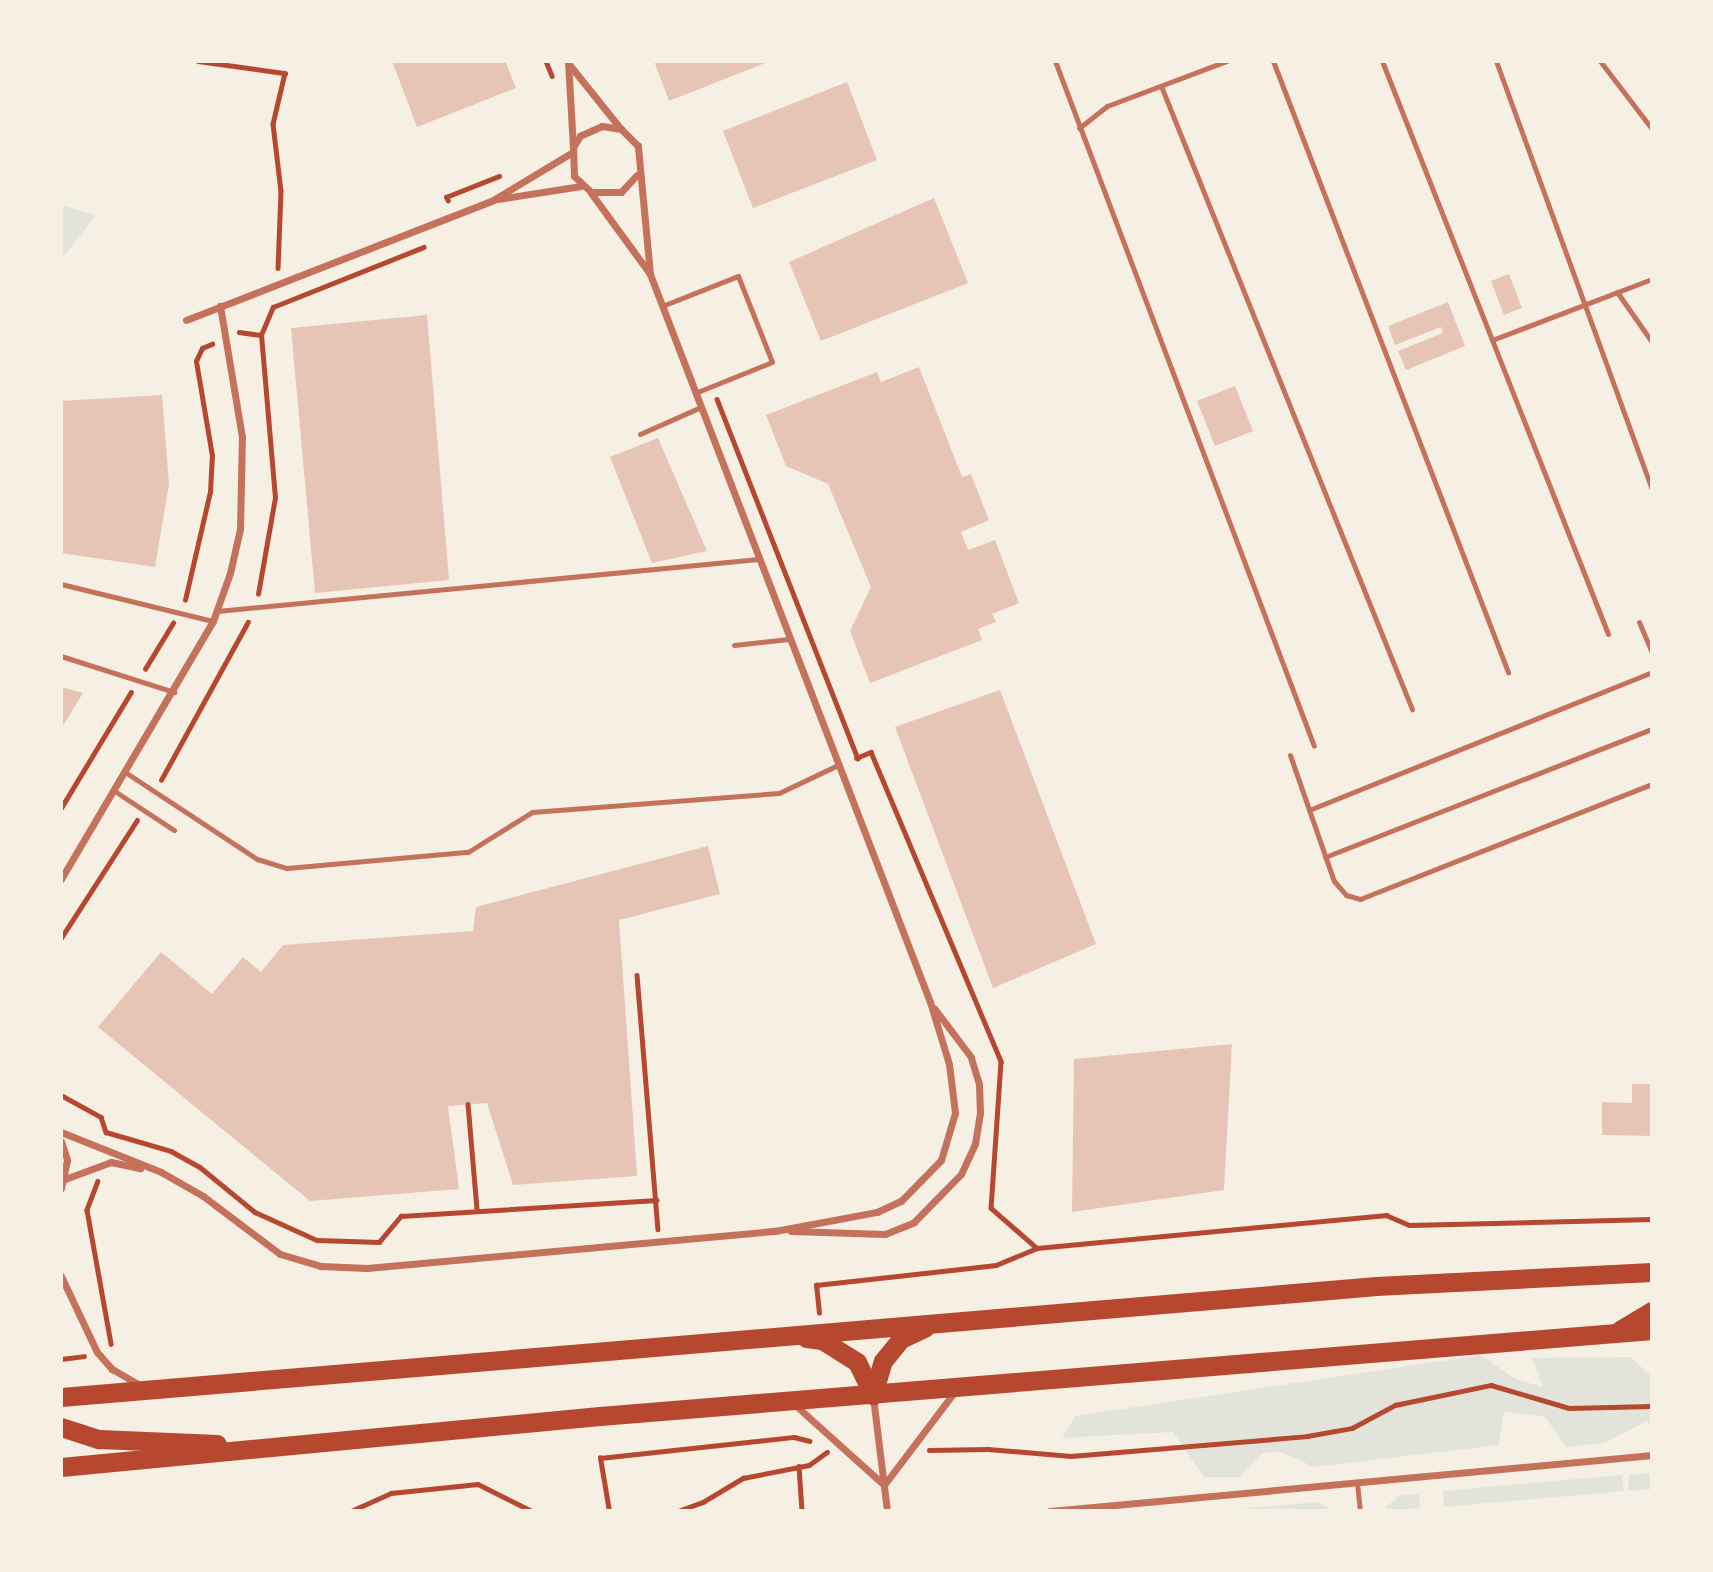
<!DOCTYPE html>
<html>
<head>
<meta charset="utf-8">
<style>
	body { margin:0 }
	#map { position:relative; width:1713px; height:1572px; overflow:hidden; background:#f6efe4; font-family:Montserrat,sans-serif }
	div>[style] { position:absolute }
	[style*='--x'] { left:calc(var(--x)*1px); top:calc(var(--y)*1px); width:calc(var(--w)*1px); rotate:calc(var(--a)*1deg) }
	.green>* { inset:0; background:#e2e4dc }
	.building>* { inset:0; background:#e6c5b7 }
	.path>* { height:4.5px; margin:-2.25px; padding:0 2.25px; transform-origin:2.25px; border-radius:2.25px; background:#b5482f }
	.service>* { height:5px; margin:-2.5px; padding:0 2.5px; transform-origin:2.5px; border-radius:2.5px; background:#c5725c }
	.minor>* { height:7px; margin:-3.5px; padding:0 3.5px; transform-origin:3.5px; border-radius:3.5px; background:#c5725c }
	.trunk>* { height:19px; margin:-9.5px; padding:0 9.5px; transform-origin:9.5px; border-radius:9.5px; background:#b5482f }
	span { translate:-50% -50%; white-space:nowrap; text-align:center; line-height:1.15; -webkit-text-stroke:5px #f6efe4; paint-order:stroke }
	.frame { position:absolute; inset:0; border:63px solid #f6efe4; pointer-events:none }
</style>
</head>
<body>
<div id="map">
	<div class="green">
		<i style="clip-path:polygon(61px 205px,96px 215px,61px 260px)"></i>
		<i style="clip-path:polygon(1481px 1355px,1515px 1379px,1543px 1387px,1532px 1358px,1631px 1357px,1652px 1377px,1652px 1429px,1647px 1421px,1605px 1443px,1566px 1447px,1545px 1417px,1504px 1411px,1499px 1445px,1314px 1467px,1281px 1452px,1263px 1453px,1239px 1477px,1204px 1477px,1173px 1432px,1062px 1438px,1075px 1416px)"></i>
		<i style="clip-path:polygon(1652px 1473px,1652px 1489px,1628px 1491px,1629px 1475px)"></i>
		<i style="clip-path:polygon(1622px 1475px,1624px 1491px,1444px 1507px,1443px 1491px)"></i>
		<i style="clip-path:polygon(1419px 1493px,1420px 1508px,1389px 1510px,1385px 1507px,1400px 1496px)"></i>
		<i style="clip-path:polygon(1316px 1502px,1336px 1511px,1216px 1511px,1307px 1503px)"></i>
	</div>
	<div class="building">
		<i style="clip-path:polygon(392px 61px,505px 61px,516px 88px,417px 127px)"></i>
		<i style="clip-path:polygon(654px 61px,770px 61px,669px 101px)"></i>
		<i style="clip-path:polygon(847px 82px,877px 160px,753px 208px,723px 131px)"></i>
		<i style="clip-path:polygon(934px 198px,968px 283px,821px 341px,789px 262px)"></i>
		<i style="clip-path:polygon(1509px 274px,1522px 308px,1504px 315px,1491px 281px)"></i>
		<i style="clip-path:polygon(1448px 302px,1465px 346px,1406px 370px,1398px 351px,1443px 333px,1441px 327px,1395px 345px,1388px 326px)"></i>
		<i style="clip-path:polygon(427px 315px,449px 580px,315px 593px,291px 328px)"></i>
		<i style="clip-path:polygon(919px 367px,962px 477px,971px 474px,989px 520px,961px 532px,968px 550px,995px 540px,1019px 603px,992px 614px,996px 622px,978px 629px,982px 640px,870px 683px,850px 631px,871px 587px,828px 484px,786px 466px,766px 415px,877px 372px,881px 382px)"></i>
		<i style="clip-path:polygon(1235px 386px,1253px 431px,1215px 446px,1197px 401px)"></i>
		<i style="clip-path:polygon(162px 395px,169px 484px,155px 567px,61px 553px,61px 401px)"></i>
		<i style="clip-path:polygon(658px 438px,707px 551px,652px 563px,610px 457px)"></i>
		<i style="clip-path:polygon(61px 687px,83px 693px,61px 729px)"></i>
		<i style="clip-path:polygon(1000px 690px,1096px 944px,993px 988px,895px 727px)"></i>
		<i style="clip-path:polygon(708px 846px,720px 894px,619px 920px,637px 1176px,513px 1185px,487px 1103px,448px 1106px,459px 1189px,310px 1201px,98px 1027px,161px 952px,212px 994px,243px 957px,261px 972px,283px 945px,473px 931px,476px 907px)"></i>
		<i style="clip-path:polygon(1232px 1044px,1224px 1190px,1072px 1212px,1074px 1059px)"></i>
		<i style="clip-path:polygon(1632px 1084px,1652px 1084px,1652px 1136px,1602px 1135px,1602px 1102px,1632px 1103px)"></i>
	</div>
	<div class="path">
		<i style="--x:198;--y:61;--w:88;--a:7.9"></i>
		<i style="--x:285;--y:73;--w:52;--a:103.2"></i>
		<i style="--x:273;--y:124;--w:67;--a:83.2"></i>
		<i style="--x:281;--y:191;--w:77;--a:92.2"></i>
		<i style="--x:546;--y:61;--w:16;--a:68"></i>
		<i style="--x:448;--y:201;--w:4;--a:-117"></i>
		<i style="--x:446;--y:197;--w:57;--a:-21.6"></i>
		<i style="--x:239;--y:332;--w:22;--a:8"></i>
		<i style="--x:717;--y:399;--w:386;--a:68.6"></i>
		<i style="--x:258;--y:594;--w:97;--a:-80"></i>
		<i style="--x:275;--y:498;--w:164;--a:-94.9"></i>
		<i style="--x:261;--y:335;--w:30;--a:-67"></i>
		<i style="--x:273;--y:307;--w:162;--a:-21.7"></i>
		<i style="--x:185;--y:600;--w:111;--a:-77"></i>
		<i style="--x:210;--y:492;--w:36;--a:-87"></i>
		<i style="--x:212;--y:456;--w:96;--a:-99.6"></i>
		<i style="--x:196;--y:361;--w:14;--a:-65"></i>
		<i style="--x:202;--y:348;--w:11;--a:-22"></i>
		<i style="--x:145;--y:669;--w:54;--a:-58.7"></i>
		<i style="--x:856;--y:758;--w:16;--a:-22"></i>
		<i style="--x:871;--y:752;--w:336;--a:67.2"></i>
		<i style="--x:1001;--y:1062;--w:146;--a:93.9"></i>
		<i style="--x:991;--y:1208;--w:61;--a:41"></i>
		<i style="--x:161;--y:780;--w:180;--a:-61.2"></i>
		<i style="--x:61;--y:808;--w:135;--a:-58.9"></i>
		<i style="--x:61;--y:938;--w:140;--a:-57.2"></i>
		<i style="--x:637;--y:975;--w:255;--a:85.3"></i>
		<i style="--x:61;--y:1095;--w:46;--a:28.8"></i>
		<i style="--x:101;--y:1117;--w:16;--a:72"></i>
		<i style="--x:106;--y:1132;--w:68;--a:16.3"></i>
		<i style="--x:171;--y:1151;--w:33;--a:29"></i>
		<i style="--x:200;--y:1167;--w:71;--a:39.3"></i>
		<i style="--x:255;--y:1212;--w:68;--a:24.3"></i>
		<i style="--x:317;--y:1240;--w:62;--a:1.8"></i>
		<i style="--x:379;--y:1242;--w:34;--a:-50"></i>
		<i style="--x:401;--y:1216;--w:256;--a:-3.6"></i>
		<i style="--x:468;--y:1104;--w:106;--a:85.1"></i>
		<i style="--x:98;--y:1181;--w:31;--a:111"></i>
		<i style="--x:87;--y:1210;--w:136;--a:79.8"></i>
		<i style="--x:819;--y:1313;--w:28;--a:-96"></i>
		<i style="--x:816;--y:1285;--w:181;--a:-6.3"></i>
		<i style="--x:996;--y:1265;--w:44;--a:-22.5"></i>
		<i style="--x:1037;--y:1248;--w:351;--a:-5.4"></i>
		<i style="--x:1386;--y:1215;--w:25;--a:23"></i>
		<i style="--x:1409;--y:1225;--w:243;--a:-1.4"></i>
		<i style="--x:61;--y:1359;--w:23;--a:-7"></i>
		<i style="--x:929;--y:1450;--w:59;--a:-1"></i>
		<i style="--x:988;--y:1449;--w:83;--a:4.8"></i>
		<i style="--x:1071;--y:1456;--w:237;--a:-4.8"></i>
		<i style="--x:1307;--y:1436;--w:46;--a:-10.1"></i>
		<i style="--x:1352;--y:1428;--w:49;--a:-28.1"></i>
		<i style="--x:1395;--y:1405;--w:98;--a:-11.8"></i>
		<i style="--x:1491;--y:1385;--w:81;--a:16.4"></i>
		<i style="--x:1569;--y:1408;--w:83;--a:-1.4"></i>
		<i style="--x:799;--y:1466;--w:45;--a:86.2"></i>
		<i style="--x:351;--y:1511;--w:44;--a:-24.2"></i>
		<i style="--x:391;--y:1493;--w:87;--a:-5.9"></i>
		<i style="--x:478;--y:1484;--w:60;--a:26.6"></i>
		<i style="--x:609;--y:1511;--w:54;--a:-99.6"></i>
		<i style="--x:600;--y:1458;--w:195;--a:-6.2"></i>
		<i style="--x:794;--y:1437;--w:16;--a:14"></i>
		<i style="--x:678;--y:1511;--w:27;--a:-20"></i>
		<i style="--x:703;--y:1502;--w:47;--a:-31"></i>
		<i style="--x:743;--y:1478;--w:67;--a:-11.1"></i>
		<i style="--x:809;--y:1465;--w:22;--a:-36"></i>
	</div>
	<div class="service">
		<i style="--x:1055;--y:61;--w:732;--a:69.29"></i>
		<i style="--x:1273;--y:61;--w:655;--a:68.96"></i>
		<i style="--x:1382;--y:61;--w:616;--a:68.47"></i>
		<i style="--x:1496;--y:61;--w:456;--a:70"></i>
		<i style="--x:1600;--y:61;--w:86;--a:52.6"></i>
		<i style="--x:1161;--y:86;--w:672;--a:68.06"></i>
		<i style="--x:1079;--y:128;--w:36;--a:-38"></i>
		<i style="--x:1107;--y:106;--w:128;--a:-20.6"></i>
		<i style="--x:1617;--y:292;--w:61;--a:55"></i>
		<i style="--x:662;--y:306;--w:82;--a:-21.5"></i>
		<i style="--x:738;--y:276;--w:92;--a:68.4"></i>
		<i style="--x:772;--y:362;--w:83;--a:158.1"></i>
		<i style="--x:1492;--y:340;--w:171;--a:-20.9"></i>
		<i style="--x:640;--y:434;--w:67;--a:-23.9"></i>
		<i style="--x:61;--y:584;--w:156;--a:13.7"></i>
		<i style="--x:217;--y:611;--w:544;--a:-5.48"></i>
		<i style="--x:1639;--y:622;--w:34;--a:67"></i>
		<i style="--x:734;--y:645;--w:55;--a:-6.2"></i>
		<i style="--x:61;--y:656;--w:119;--a:17.7"></i>
		<i style="--x:1290;--y:755;--w:133;--a:70.8"></i>
		<i style="--x:1334;--y:881;--w:18;--a:49"></i>
		<i style="--x:1346;--y:895;--w:15;--a:16"></i>
		<i style="--x:1360;--y:899;--w:314;--a:-21.5"></i>
		<i style="--x:125;--y:772;--w:158;--a:33.4"></i>
		<i style="--x:257;--y:859;--w:31;--a:17"></i>
		<i style="--x:287;--y:868;--w:182;--a:-5.1"></i>
		<i style="--x:468;--y:852;--w:75;--a:-32"></i>
		<i style="--x:532;--y:812;--w:248;--a:-4.4"></i>
		<i style="--x:779;--y:793;--w:65;--a:-25.4"></i>
		<i style="--x:113;--y:790;--w:73;--a:33.3"></i>
		<i style="--x:1309;--y:810;--w:370;--a:-21.9"></i>
		<i style="--x:1325;--y:857;--w:351;--a:-21.4"></i>
		<i style="--x:1357;--y:1483;--w:28;--a:84"></i>
	</div>
	<div class="minor">
		<i style="--x:568;--y:61;--w:86;--a:86.7"></i>
		<i style="--x:568;--y:63;--w:83;--a:51.3"></i>
		<i style="--x:591;--y:193;--w:100;--a:53.9"></i>
		<i style="--x:498;--y:199;--w:84;--a:-8.9"></i>
		<i style="--x:186;--y:320;--w:330;--a:-21.3"></i>
		<i style="--x:493;--y:200;--w:93;--a:-31"></i>
		<i style="--x:61;--y:879;--w:299;--a:-59.5"></i>
		<i style="--x:213;--y:621;--w:51;--a:-70.5"></i>
		<i style="--x:230;--y:573;--w:45;--a:-77.2"></i>
		<i style="--x:240;--y:529;--w:92;--a:-88.8"></i>
		<i style="--x:242;--y:437;--w:133;--a:-99.5"></i>
		<i style="--x:61;--y:1132;--w:108;--a:21.8"></i>
		<i style="--x:161;--y:1172;--w:48;--a:29.7"></i>
		<i style="--x:203;--y:1196;--w:96;--a:37"></i>
		<i style="--x:280;--y:1254;--w:43;--a:16.3"></i>
		<i style="--x:321;--y:1266;--w:46;--a:2.5"></i>
		<i style="--x:367;--y:1268;--w:410;--a:-5.2"></i>
		<i style="--x:775;--y:1231;--w:104;--a:-10.6"></i>
		<i style="--x:877;--y:1212;--w:26;--a:-25"></i>
		<i style="--x:901;--y:1201;--w:57;--a:-45.7"></i>
		<i style="--x:941;--y:1160;--w:49;--a:-73.4"></i>
		<i style="--x:955;--y:1113;--w:49;--a:-97"></i>
		<i style="--x:949;--y:1064;--w:65;--a:-107"></i>
		<i style="--x:930;--y:1002;--w:780;--a:-111.04"></i>
		<i style="--x:650;--y:274;--w:129;--a:-95.4"></i>
		<i style="--x:638;--y:146;--w:24;--a:-135"></i>
		<i style="--x:621;--y:129;--w:19;--a:-171"></i>
		<i style="--x:602;--y:126;--w:24;--a:156"></i>
		<i style="--x:580;--y:136;--w:13;--a:122"></i>
		<i style="--x:573;--y:147;--w:29;--a:88"></i>
		<i style="--x:574;--y:176;--w:23;--a:43"></i>
		<i style="--x:591;--y:192;--w:30;--a:0"></i>
		<i style="--x:621;--y:192;--w:23;--a:-47"></i>
		<i style="--x:61;--y:1141;--w:20;--a:72"></i>
		<i style="--x:67;--y:1160;--w:29;--a:102"></i>
		<i style="--x:65;--y:1179;--w:49;--a:-20.3"></i>
		<i style="--x:111;--y:1162;--w:30;--a:12"></i>
		<i style="--x:791;--y:1231;--w:94;--a:1.8"></i>
		<i style="--x:885;--y:1234;--w:31;--a:-22"></i>
		<i style="--x:914;--y:1222;--w:67;--a:-45.6"></i>
		<i style="--x:961;--y:1174;--w:33;--a:-65"></i>
		<i style="--x:975;--y:1144;--w:31;--a:-81"></i>
		<i style="--x:980;--y:1113;--w:29;--a:-92"></i>
		<i style="--x:979;--y:1084;--w:28;--a:-107"></i>
		<i style="--x:971;--y:1057;--w:61;--a:-127.1"></i>
		<i style="--x:61;--y:1276;--w:84;--a:64.7"></i>
		<i style="--x:97;--y:1352;--w:23;--a:49"></i>
		<i style="--x:112;--y:1369;--w:32;--a:30"></i>
		<i style="--x:873;--y:1397;--w:115;--a:83"></i>
		<i style="--x:794;--y:1404;--w:121;--a:42"></i>
		<i style="--x:884;--y:1485;--w:118;--a:-52.9"></i>
		<i style="--x:1050;--y:1511;--w:605;--a:-5.31"></i>
	</div>
	<div class="trunk">
		<i style="--x:1620;--y:1330;--w:37;--a:-31"></i>
		<i style="--x:806;--y:1338;--w:16;--a:7"></i>
		<i style="--x:822;--y:1340;--w:41;--a:32.2"></i>
		<i style="--x:857;--y:1362;--w:37;--a:64"></i>
		<i style="--x:873;--y:1395;--w:35;--a:-74"></i>
		<i style="--x:883;--y:1361;--w:28;--a:-51"></i>
		<i style="--x:901;--y:1339;--w:26;--a:-25"></i>
		<i style="--x:61;--y:1397;--w:1320;--a:-4.82"></i>
		<i style="--x:1376;--y:1286;--w:276;--a:-2.9"></i>
		<i style="--x:61;--y:1427;--w:40;--a:18"></i>
		<i style="--x:99;--y:1439;--w:118;--a:2.4"></i>
		<i style="--x:61;--y:1467;--w:541;--a:-5.41"></i>
		<i style="--x:600;--y:1416;--w:1056;--a:-4.67"></i>
	</div>
	<div class="frame"></div>
</div>
</body>
</html>
